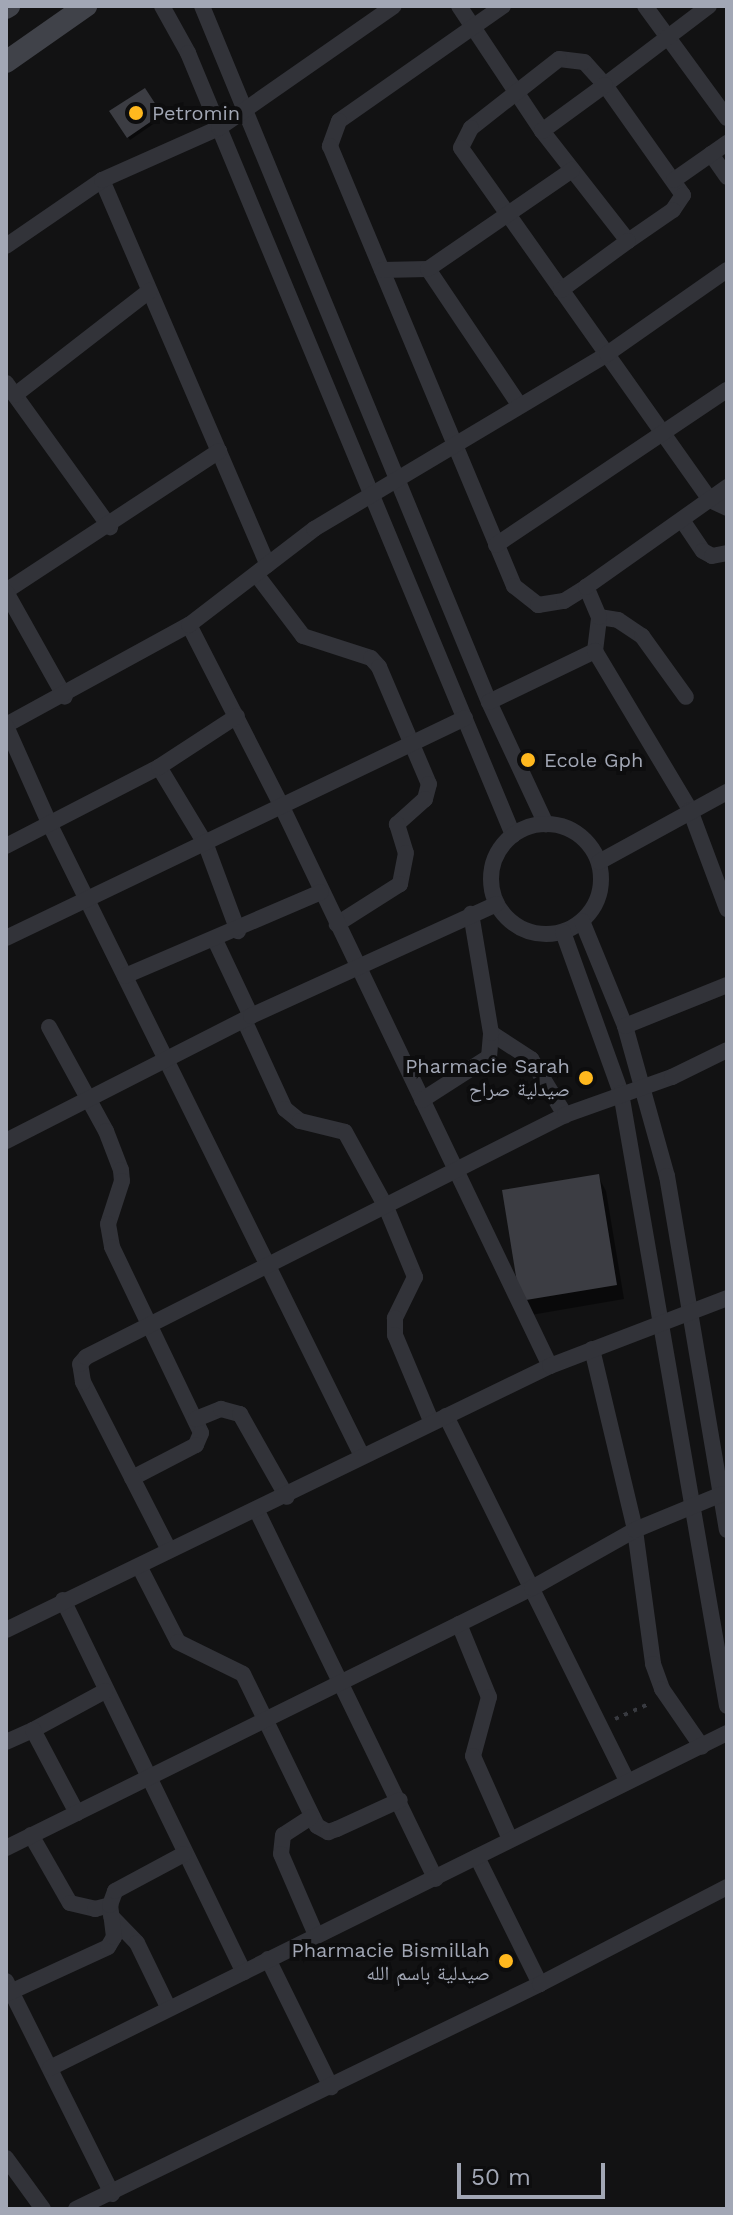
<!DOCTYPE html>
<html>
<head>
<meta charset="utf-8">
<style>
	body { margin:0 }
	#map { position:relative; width:733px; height:2215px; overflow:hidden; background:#121213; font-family:"Work Sans","Noto Naskh Arabic",sans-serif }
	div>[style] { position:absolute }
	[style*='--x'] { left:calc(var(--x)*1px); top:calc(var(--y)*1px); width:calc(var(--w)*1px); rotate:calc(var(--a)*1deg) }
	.shadow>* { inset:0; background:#0007 }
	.building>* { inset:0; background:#3c3d43 }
	.path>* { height:4px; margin-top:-2px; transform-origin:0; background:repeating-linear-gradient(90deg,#383a40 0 4px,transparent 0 10px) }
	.street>* { height:16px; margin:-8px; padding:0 8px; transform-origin:8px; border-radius:8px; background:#323339 }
	.street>.ring { margin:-8px; padding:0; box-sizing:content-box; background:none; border:16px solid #323339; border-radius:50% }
	.secondary>* { height:22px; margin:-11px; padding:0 11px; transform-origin:11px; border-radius:11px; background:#404249 }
	.dots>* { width:22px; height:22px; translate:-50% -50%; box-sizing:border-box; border:4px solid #0d0d0e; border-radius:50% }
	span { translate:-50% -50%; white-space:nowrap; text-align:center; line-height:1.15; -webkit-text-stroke:8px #0d0d0e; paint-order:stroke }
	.poi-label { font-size:20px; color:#a2a7b5 }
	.left { translate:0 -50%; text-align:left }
	.right { translate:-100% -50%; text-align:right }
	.frame { position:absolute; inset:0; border:8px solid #a2a7b5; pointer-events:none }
	.scale { position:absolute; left:457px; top:2163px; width:148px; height:36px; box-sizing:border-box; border:4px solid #a2a7b5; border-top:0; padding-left:10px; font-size:24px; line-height:28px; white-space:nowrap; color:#a2a7b5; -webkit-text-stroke:6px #0d0d0e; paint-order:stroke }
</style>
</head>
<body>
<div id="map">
	<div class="shadow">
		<i style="clip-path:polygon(144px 91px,162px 118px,130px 140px,112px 112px)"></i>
		<i style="clip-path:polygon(598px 1176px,606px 1191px,624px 1299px,531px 1315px,522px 1300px)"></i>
	</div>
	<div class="building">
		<i style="clip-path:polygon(145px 88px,162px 114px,127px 138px,109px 111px)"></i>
		<i style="clip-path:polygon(599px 1174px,617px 1285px,520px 1301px,502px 1190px)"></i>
	</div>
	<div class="path">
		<i style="--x:615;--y:1719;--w:39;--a:-24"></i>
	</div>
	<div class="street">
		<i style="--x:162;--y:6;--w:54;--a:61"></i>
		<i style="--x:188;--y:53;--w:847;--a:67.43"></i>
		<i style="--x:202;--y:6;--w:753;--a:67.59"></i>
		<i style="--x:489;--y:702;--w:135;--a:65"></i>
		<i style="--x:459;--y:6;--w:150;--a:56.4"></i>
		<i style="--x:503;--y:6;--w:200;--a:145"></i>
		<i style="--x:339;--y:121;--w:27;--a:110"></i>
		<i style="--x:330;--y:146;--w:477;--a:67.3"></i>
		<i style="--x:514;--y:586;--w:31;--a:38"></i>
		<i style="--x:538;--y:605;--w:26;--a:-9"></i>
		<i style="--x:564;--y:601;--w:26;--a:-32"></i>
		<i style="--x:645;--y:6;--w:139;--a:53.8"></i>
		<i style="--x:709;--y:6;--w:131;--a:142.8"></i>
		<i style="--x:605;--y:85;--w:31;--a:-132"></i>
		<i style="--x:584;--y:62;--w:25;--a:-173"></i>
		<i style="--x:559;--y:59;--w:112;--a:141.9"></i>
		<i style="--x:471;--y:128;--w:22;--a:117"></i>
		<i style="--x:461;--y:148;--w:431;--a:54.7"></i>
		<i style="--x:710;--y:500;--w:19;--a:25"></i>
		<i style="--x:605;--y:85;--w:135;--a:54.7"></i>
		<i style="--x:683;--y:195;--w:18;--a:124"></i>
		<i style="--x:673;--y:210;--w:55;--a:145.4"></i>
		<i style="--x:628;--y:241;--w:140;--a:-128"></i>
		<i style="--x:542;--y:131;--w:78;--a:-36.1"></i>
		<i style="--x:711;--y:154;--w:28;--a:55"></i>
		<i style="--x:102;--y:180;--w:419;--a:66.7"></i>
		<i style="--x:674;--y:180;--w:65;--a:-34.9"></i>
		<i style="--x:6;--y:246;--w:116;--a:-34.5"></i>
		<i style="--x:102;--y:180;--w:128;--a:-24"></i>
		<i style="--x:219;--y:128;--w:213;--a:-34.9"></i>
		<i style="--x:382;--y:270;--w:46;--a:-1.2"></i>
		<i style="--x:561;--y:290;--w:83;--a:-36.2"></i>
		<i style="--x:6;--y:383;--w:178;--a:54.2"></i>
		<i style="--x:15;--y:395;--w:170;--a:-37.8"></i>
		<i style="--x:518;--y:403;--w:161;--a:-123.9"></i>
		<i style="--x:428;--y:269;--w:175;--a:-34.5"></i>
		<i style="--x:682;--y:520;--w:37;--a:56"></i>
		<i style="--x:703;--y:551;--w:10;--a:29"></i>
		<i style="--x:712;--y:556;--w:15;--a:-11"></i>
		<i style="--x:496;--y:545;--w:278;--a:-33.9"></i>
		<i style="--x:256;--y:574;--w:78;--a:52.8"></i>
		<i style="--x:303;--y:636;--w:71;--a:17.9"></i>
		<i style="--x:371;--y:658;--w:12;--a:48"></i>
		<i style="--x:379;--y:667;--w:127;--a:66.9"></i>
		<i style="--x:429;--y:784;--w:16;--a:105"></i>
		<i style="--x:425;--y:799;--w:38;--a:138"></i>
		<i style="--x:397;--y:824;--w:30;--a:73"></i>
		<i style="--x:406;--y:853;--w:32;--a:101"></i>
		<i style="--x:400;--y:884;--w:75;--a:147.6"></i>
		<i style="--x:6;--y:591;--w:255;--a:-33.3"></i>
		<i style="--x:6;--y:592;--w:120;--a:60.7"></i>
		<i style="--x:599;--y:617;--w:19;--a:9"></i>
		<i style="--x:618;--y:620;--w:29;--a:34"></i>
		<i style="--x:642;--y:636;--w:75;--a:54.2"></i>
		<i style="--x:189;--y:625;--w:204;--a:62.9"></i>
		<i style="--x:282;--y:807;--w:620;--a:64.39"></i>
		<i style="--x:595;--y:651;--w:34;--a:-83"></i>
		<i style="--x:599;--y:617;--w:33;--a:-113"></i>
		<i style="--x:586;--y:587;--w:173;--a:-35.3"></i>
		<i style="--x:489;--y:702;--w:118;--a:-25.7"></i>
		<i style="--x:595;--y:651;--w:185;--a:59.1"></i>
		<i style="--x:690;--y:810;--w:106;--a:69.5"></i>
		<i style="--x:6;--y:725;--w:209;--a:-28.7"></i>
		<i style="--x:189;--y:625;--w:158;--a:-37.5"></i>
		<i style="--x:314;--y:529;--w:341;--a:-30.8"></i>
		<i style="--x:607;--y:354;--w:146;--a:-35"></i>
		<i style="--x:6;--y:726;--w:111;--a:66"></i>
		<i style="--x:51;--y:827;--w:702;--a:63.69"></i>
		<i style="--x:159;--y:767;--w:91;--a:58.9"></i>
		<i style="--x:206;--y:845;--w:92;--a:69.6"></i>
		<i class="ring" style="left:491px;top:824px;width:94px;height:94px"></i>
		<i style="--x:6;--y:846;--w:172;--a:-27.3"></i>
		<i style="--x:159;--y:767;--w:93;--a:-33.2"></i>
		<i style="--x:599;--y:862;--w:146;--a:-28.7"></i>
		<i style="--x:582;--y:921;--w:113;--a:67.7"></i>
		<i style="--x:625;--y:1026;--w:156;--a:74.4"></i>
		<i style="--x:667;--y:1176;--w:359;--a:80.4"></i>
		<i style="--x:563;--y:932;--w:171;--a:70.2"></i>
		<i style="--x:621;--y:1093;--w:622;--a:80.19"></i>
		<i style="--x:6;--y:938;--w:509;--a:-25.61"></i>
		<i style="--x:215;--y:940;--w:84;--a:64.7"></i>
		<i style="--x:125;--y:976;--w:213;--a:-23.2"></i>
		<i style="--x:244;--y:1020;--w:98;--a:65.3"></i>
		<i style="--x:285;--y:1109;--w:19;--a:39"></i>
		<i style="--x:300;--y:1121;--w:46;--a:13.7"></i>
		<i style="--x:345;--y:1132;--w:85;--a:61.3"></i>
		<i style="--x:386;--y:1207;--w:76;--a:67.5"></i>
		<i style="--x:415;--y:1277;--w:46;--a:116"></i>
		<i style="--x:395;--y:1318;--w:17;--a:90"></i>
		<i style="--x:395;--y:1335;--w:95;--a:67.2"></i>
		<i style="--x:625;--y:1026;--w:110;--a:-21.9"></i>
		<i style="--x:49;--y:1027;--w:119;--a:61.3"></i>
		<i style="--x:106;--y:1131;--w:42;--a:69"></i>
		<i style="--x:121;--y:1170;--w:11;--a:85"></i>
		<i style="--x:122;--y:1181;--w:45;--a:108"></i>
		<i style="--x:108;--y:1224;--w:23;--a:80"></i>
		<i style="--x:112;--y:1247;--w:206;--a:64.4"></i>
		<i style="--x:201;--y:1433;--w:13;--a:113"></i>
		<i style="--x:196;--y:1445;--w:72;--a:152.7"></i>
		<i style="--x:491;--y:1033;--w:48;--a:33"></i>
		<i style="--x:531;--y:1059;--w:66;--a:58.7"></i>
		<i style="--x:422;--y:1100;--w:80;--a:-32.7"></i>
		<i style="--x:489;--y:1057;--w:24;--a:-85"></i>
		<i style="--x:491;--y:1033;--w:121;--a:-99.5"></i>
		<i style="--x:6;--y:1141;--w:275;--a:-27"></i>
		<i style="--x:251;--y:1016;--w:270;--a:-24.5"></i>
		<i style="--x:592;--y:1349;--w:186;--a:76.6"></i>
		<i style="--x:635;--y:1530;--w:135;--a:82.3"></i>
		<i style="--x:653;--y:1664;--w:27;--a:70"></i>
		<i style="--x:662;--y:1689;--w:70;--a:55.4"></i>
		<i style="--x:446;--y:1416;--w:407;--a:63.6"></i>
		<i style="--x:196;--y:1419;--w:27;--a:-22"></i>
		<i style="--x:221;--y:1409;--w:20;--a:15"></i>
		<i style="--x:240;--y:1414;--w:95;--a:60.5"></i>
		<i style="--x:257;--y:1511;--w:409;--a:64.1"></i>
		<i style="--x:169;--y:1550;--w:189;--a:-117.1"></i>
		<i style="--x:83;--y:1382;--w:18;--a:-99"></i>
		<i style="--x:80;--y:1364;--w:9;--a:-49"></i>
		<i style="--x:86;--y:1357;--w:537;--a:-26.8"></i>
		<i style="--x:565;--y:1115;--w:114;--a:-19.6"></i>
		<i style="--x:672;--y:1077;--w:61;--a:-26.1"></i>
		<i style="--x:139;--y:1566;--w:85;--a:62.8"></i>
		<i style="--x:178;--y:1642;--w:72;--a:26.2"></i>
		<i style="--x:243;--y:1674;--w:169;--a:64"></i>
		<i style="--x:317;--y:1826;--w:13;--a:29"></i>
		<i style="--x:328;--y:1832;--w:9;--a:-18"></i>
		<i style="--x:337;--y:1829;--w:69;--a:-24.7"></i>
		<i style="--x:63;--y:1600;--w:414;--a:64.1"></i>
		<i style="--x:459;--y:1624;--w:79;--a:67.7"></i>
		<i style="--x:489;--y:1697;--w:61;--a:105.2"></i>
		<i style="--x:473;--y:1756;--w:91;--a:66"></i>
		<i style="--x:6;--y:1630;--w:605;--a:-25.89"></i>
		<i style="--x:550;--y:1366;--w:190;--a:-21"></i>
		<i style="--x:33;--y:1730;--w:82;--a:-28.4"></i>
		<i style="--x:6;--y:1742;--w:30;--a:-24"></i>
		<i style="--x:33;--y:1730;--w:94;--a:62.1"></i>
		<i style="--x:311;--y:1817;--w:33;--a:147"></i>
		<i style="--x:283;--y:1835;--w:19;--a:96"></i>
		<i style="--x:281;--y:1854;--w:88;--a:66.6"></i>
		<i style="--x:31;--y:1835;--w:78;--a:60.2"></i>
		<i style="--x:70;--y:1903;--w:26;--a:13"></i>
		<i style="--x:95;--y:1909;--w:16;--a:-15"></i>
		<i style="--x:6;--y:1848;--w:587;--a:-26.3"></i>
		<i style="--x:532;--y:1588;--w:118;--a:-29.4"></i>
		<i style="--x:635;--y:1530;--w:94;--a:-22.5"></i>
		<i style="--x:477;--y:1857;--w:142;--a:63.6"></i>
		<i style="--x:111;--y:1916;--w:37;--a:46"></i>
		<i style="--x:137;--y:1943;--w:73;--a:64.1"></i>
		<i style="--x:268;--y:1959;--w:143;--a:63.8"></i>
		<i style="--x:6;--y:1981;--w:238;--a:63.5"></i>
		<i style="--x:6;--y:1994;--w:112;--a:-24.7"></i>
		<i style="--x:108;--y:1947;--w:12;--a:-59"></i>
		<i style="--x:114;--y:1937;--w:32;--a:-97"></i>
		<i style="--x:110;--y:1905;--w:15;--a:-70"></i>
		<i style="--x:115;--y:1891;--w:78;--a:-28.2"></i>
		<i style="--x:50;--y:2068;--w:755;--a:-26.33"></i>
		<i style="--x:6;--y:2158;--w:63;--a:54"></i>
		<i style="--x:76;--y:2209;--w:516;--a:-25.87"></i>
		<i style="--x:540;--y:1984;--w:211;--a:-27.4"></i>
	</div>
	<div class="secondary">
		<i style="--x:6;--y:8;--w:4;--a:-34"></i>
		<i style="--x:6;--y:62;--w:98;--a:-35"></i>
	</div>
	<div class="dots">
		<i style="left:136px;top:113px;background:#ffb81e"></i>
		<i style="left:528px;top:760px;background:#ffb81e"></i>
		<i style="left:586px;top:1078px;background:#ffb81e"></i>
		<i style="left:506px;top:1961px;background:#ffb81e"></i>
	</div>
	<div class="poi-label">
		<span class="left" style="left:152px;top:113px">Petromin</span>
		<span class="left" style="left:544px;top:760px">Ecole Gph</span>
		<span class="right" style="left:570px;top:1078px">Pharmacie Sarah<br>صيدلية صراح</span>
		<span class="right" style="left:490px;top:1962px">Pharmacie Bismillah<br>صيدلية باسم الله</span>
	</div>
	<div class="frame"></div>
	<div class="scale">50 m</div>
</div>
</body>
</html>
